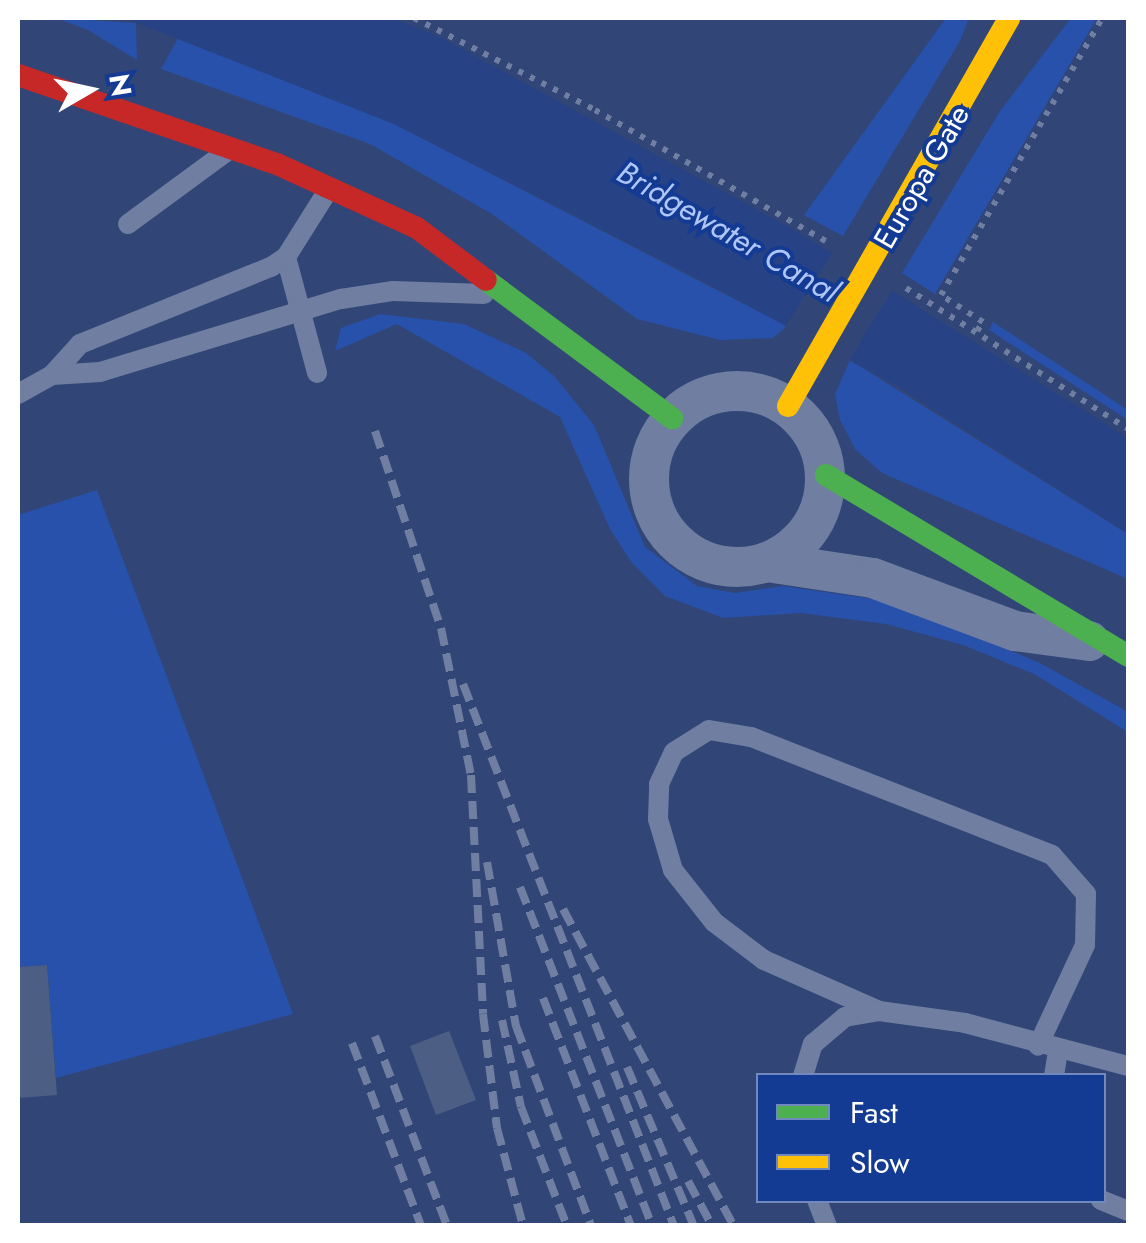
<!DOCTYPE html>
<html>
<head>
<meta charset="utf-8">
<style>
	body { margin:0 }
	#map { position:relative; width:1146px; height:1243px; overflow:hidden; background:#314676; font-family:Jost,sans-serif }
	div>[style] { position:absolute }
	[style*='--x'] { left:calc(var(--x)*1px); top:calc(var(--y)*1px); width:calc(var(--w)*1px); rotate:calc(var(--a)*1deg) }
	.green>* { inset:0; background:#2751aa }
	.water>* { inset:0; background:#284385 }
	.pier>* { inset:0; background:#314676 }
	.building>* { inset:0; background:#4c5e84 }
	.path>* { height:6px; margin-top:-3px; transform-origin:0; background:repeating-linear-gradient(90deg,#6f7ea1 0 5px,transparent 0 13px) }
	.lane>* { height:20px; margin:-10px; padding:0 10px; transform-origin:10px; border-radius:10px; background:#6f7ea1 }
	.street>* { height:40px; margin:-20px; padding:0 20px; transform-origin:20px; border-radius:20px; background:#6f7ea1 }
	.street>.ring { margin:-20px; padding:0; box-sizing:content-box; background:none; border:40px solid #6f7ea1; border-radius:50% }
	.fast>* { height:22px; margin:-11px; padding:0 11px; transform-origin:11px; border-radius:11px; background:#4caf50 }
	.slow>* { height:22px; margin:-11px; padding:0 11px; transform-origin:11px; border-radius:11px; background:#ffc107 }
	.jam>* { height:22px; margin:-11px; padding:0 11px; transform-origin:11px; border-radius:11px; background:#c62828 }
	.rail>* { height:8px; margin-top:-4px; transform-origin:0; background:repeating-linear-gradient(90deg,#707fa1 0 18px,transparent 0 26px) }
	span { translate:-50% -50%; white-space:nowrap; text-align:center; line-height:1.15; -webkit-text-stroke:8px #143b93; paint-order:stroke }
	.street-label { font-size:30px; color:#fff }
	.water-label { font-size:32px; color:#afc7f8; font-style:italic }
	.frame { position:absolute; inset:0; border:20px solid #fff; pointer-events:none }
	.legend { position:absolute; left:756px; top:1073px; width:350px; height:130px; box-sizing:border-box; background:#143b93; border:2px solid #7289be; margin:0; padding:12px 18px; list-style:none; font-size:30px; color:#fff }
	.legend li { display:flex; align-items:center; gap:20px; height:50px }
	.legend b { width:50px; border:2px solid #7289be }
	.north { position:absolute; left:40px; top:40px; width:100px; height:100px; -webkit-text-stroke:8px #143b93; paint-order:stroke; rotate:81deg; font-size:28px; font-weight:700; line-height:40px; text-align:center; color:#fff }
	.north::after { content:''; display:block; margin:auto; width:35px; height:45px; background:#fff; clip-path:polygon(50% 0,100% 100%,50% 72%,0 100%) }
</style>
</head>
<body>
<div id="map">
	<div class="green">
		<i style="clip-path:polygon(56px 18px,136px 23px,137px 60px,88px 30px)"></i>
		<i style="clip-path:polygon(946px 18px,969px 18px,960px 41px,843px 236px,804px 215px)"></i>
		<i style="clip-path:polygon(1071px 18px,1097px 18px,935px 294px,902px 273px,1000px 111px)"></i>
		<i style="clip-path:polygon(178px 38px,394px 124px,787px 326px,773px 338px,720px 340px,637px 319px,492px 214px,370px 144px,161px 69px)"></i>
		<i style="clip-path:polygon(380px 314px,464px 324px,526px 353px,554px 376px,594px 425px,645px 547px,697px 586px,735px 593px,783px 586px,887px 601px,1038px 662px,1128px 712px,1128px 732px,1034px 674px,963px 645px,886px 624px,801px 613px,723px 618px,665px 596px,632px 563px,610px 529px,560px 417px,397px 324px,335px 351px,341px 328px)"></i>
		<i style="clip-path:polygon(993px 322px,1128px 410px,1128px 420px,989px 330px)"></i>
		<i style="clip-path:polygon(850px 360px,1128px 534px,1128px 579px,882px 473px,855px 449px,840px 420px,835px 394px)"></i>
		<i style="clip-path:polygon(97px 490px,293px 1014px,56px 1078px,47px 965px,18px 967px,18px 515px)"></i>
	</div>
	<div class="water">
		<i style="clip-path:polygon(124px 18px,393px 18px,442px 38px,798px 232px,1128px 438px,1128px 534px,895px 385px,706px 283px,394px 124px)"></i>
	</div>
	<div class="pier">
		<i style="clip-path:polygon(833px 252px,894px 287px,847px 364px,783px 330px)"></i>
	</div>
	<div class="building">
		<i style="clip-path:polygon(47px 965px,57px 1095px,18px 1098px,18px 967px)"></i>
		<i style="clip-path:polygon(449px 1031px,476px 1100px,436px 1115px,410px 1046px)"></i>
	</div>
	<div class="path">
		<i style="--x:414;--y:18;--w:203;--a:26.9"></i>
		<i style="--x:595;--y:110;--w:271;--a:29.6"></i>
		<i style="--x:906;--y:288;--w:263;--a:32.4"></i>
		<i style="--x:977;--y:331;--w:11;--a:-56"></i>
		<i style="--x:983;--y:322;--w:50;--a:-147.3"></i>
		<i style="--x:941;--y:295;--w:320;--a:-59.8"></i>
	</div>
	<div class="lane">
		<i style="--x:128;--y:224;--w:122;--a:-36.3"></i>
		<i style="--x:286;--y:257;--w:120;--a:75"></i>
		<i style="--x:52;--y:375;--w:42;--a:-47.9"></i>
		<i style="--x:80;--y:344;--w:206;--a:-22"></i>
		<i style="--x:271;--y:267;--w:18;--a:-34"></i>
		<i style="--x:286;--y:257;--w:77;--a:-57.8"></i>
		<i style="--x:18;--y:394;--w:39;--a:-29"></i>
		<i style="--x:52;--y:375;--w:48;--a:-3.6"></i>
		<i style="--x:100;--y:372;--w:252;--a:-16.9"></i>
		<i style="--x:341;--y:299;--w:53;--a:-8.7"></i>
		<i style="--x:393;--y:291;--w:91;--a:1.9"></i>
		<i style="--x:879;--y:1011;--w:126;--a:-156.1"></i>
		<i style="--x:764;--y:960;--w:63;--a:-142.8"></i>
		<i style="--x:714;--y:922;--w:66;--a:-128.3"></i>
		<i style="--x:673;--y:870;--w:53;--a:-106.4"></i>
		<i style="--x:658;--y:819;--w:35;--a:-88"></i>
		<i style="--x:659;--y:784;--w:35;--a:-65"></i>
		<i style="--x:674;--y:752;--w:41;--a:-32.2"></i>
		<i style="--x:709;--y:730;--w:43;--a:9.5"></i>
		<i style="--x:751;--y:737;--w:323;--a:21.4"></i>
		<i style="--x:1052;--y:855;--w:52;--a:48.9"></i>
		<i style="--x:1086;--y:894;--w:51;--a:91.1"></i>
		<i style="--x:1085;--y:945;--w:111;--a:115"></i>
		<i style="--x:803;--y:1076;--w:34;--a:-73"></i>
		<i style="--x:813;--y:1044;--w:42;--a:-40.2"></i>
		<i style="--x:845;--y:1017;--w:35;--a:-10"></i>
		<i style="--x:879;--y:1011;--w:87;--a:7.9"></i>
		<i style="--x:965;--y:1023;--w:169;--a:14.8"></i>
		<i style="--x:1054;--y:1076;--w:24;--a:-81"></i>
		<i style="--x:817;--y:1200;--w:28;--a:69"></i>
		<i style="--x:1101;--y:1200;--w:29;--a:22"></i>
	</div>
	<div class="street">
		<i class="ring" style="left:649px;top:391px;width:136px;height:136px"></i>
		<i style="--x:767;--y:562;--w:107;--a:8.6"></i>
		<i style="--x:873;--y:578;--w:152;--a:20.5"></i>
		<i style="--x:1015;--y:631;--w:75;--a:7.7"></i>
	</div>
	<div class="fast">
		<i style="--x:486;--y:280;--w:232;--a:36.6"></i>
		<i style="--x:826;--y:475;--w:352;--a:30.9"></i>
	</div>
	<div class="slow">
		<i style="--x:788;--y:406;--w:447;--a:-60.3"></i>
	</div>
	<div class="jam">
		<i style="--x:18;--y:75;--w:274;--a:19"></i>
		<i style="--x:277;--y:164;--w:154;--a:24.6"></i>
		<i style="--x:417;--y:228;--w:86;--a:37"></i>
	</div>
	<div class="rail">
		<i style="--x:375;--y:431;--w:208;--a:71.5"></i>
		<i style="--x:441;--y:628;--w:150;--a:78.5"></i>
		<i style="--x:471;--y:775;--w:239;--a:87.1"></i>
		<i style="--x:483;--y:1014;--w:115;--a:83"></i>
		<i style="--x:497;--y:1128;--w:101;--a:75.1"></i>
		<i style="--x:463;--y:684;--w:582;--a:68.73"></i>
		<i style="--x:487;--y:862;--w:167;--a:80"></i>
		<i style="--x:516;--y:1026;--w:214;--a:69.4"></i>
		<i style="--x:520;--y:887;--w:364;--a:68.7"></i>
		<i style="--x:563;--y:909;--w:360;--a:61.7"></i>
		<i style="--x:543;--y:998;--w:244;--a:68.9"></i>
		<i style="--x:502;--y:1020;--w:89;--a:77.7"></i>
		<i style="--x:521;--y:1107;--w:128;--a:68.9"></i>
		<i style="--x:375;--y:1036;--w:203;--a:69.2"></i>
		<i style="--x:352;--y:1043;--w:196;--a:69.3"></i>
		<i style="--x:627;--y:1067;--w:173;--a:67.2"></i>
		<i style="--x:688;--y:1181;--w:51;--a:61.9"></i>
	</div>
	<div class="street-label">
		<span style="left:922px;top:177px;rotate:-60deg">Europa Gate</span>
	</div>
	<div class="water-label">
		<span style="left:728px;top:232px;rotate:30deg">Bridgewater Canal</span>
	</div>
	<div class="frame"></div>
	<ul class="legend">
	<li><b style="height:12px;background:#4caf50"></b>Fast</li>
	<li><b style="height:12px;background:#ffc107"></b>Slow</li>
	</ul>
	<div class="north">N</div>
</div>
</body>
</html>
